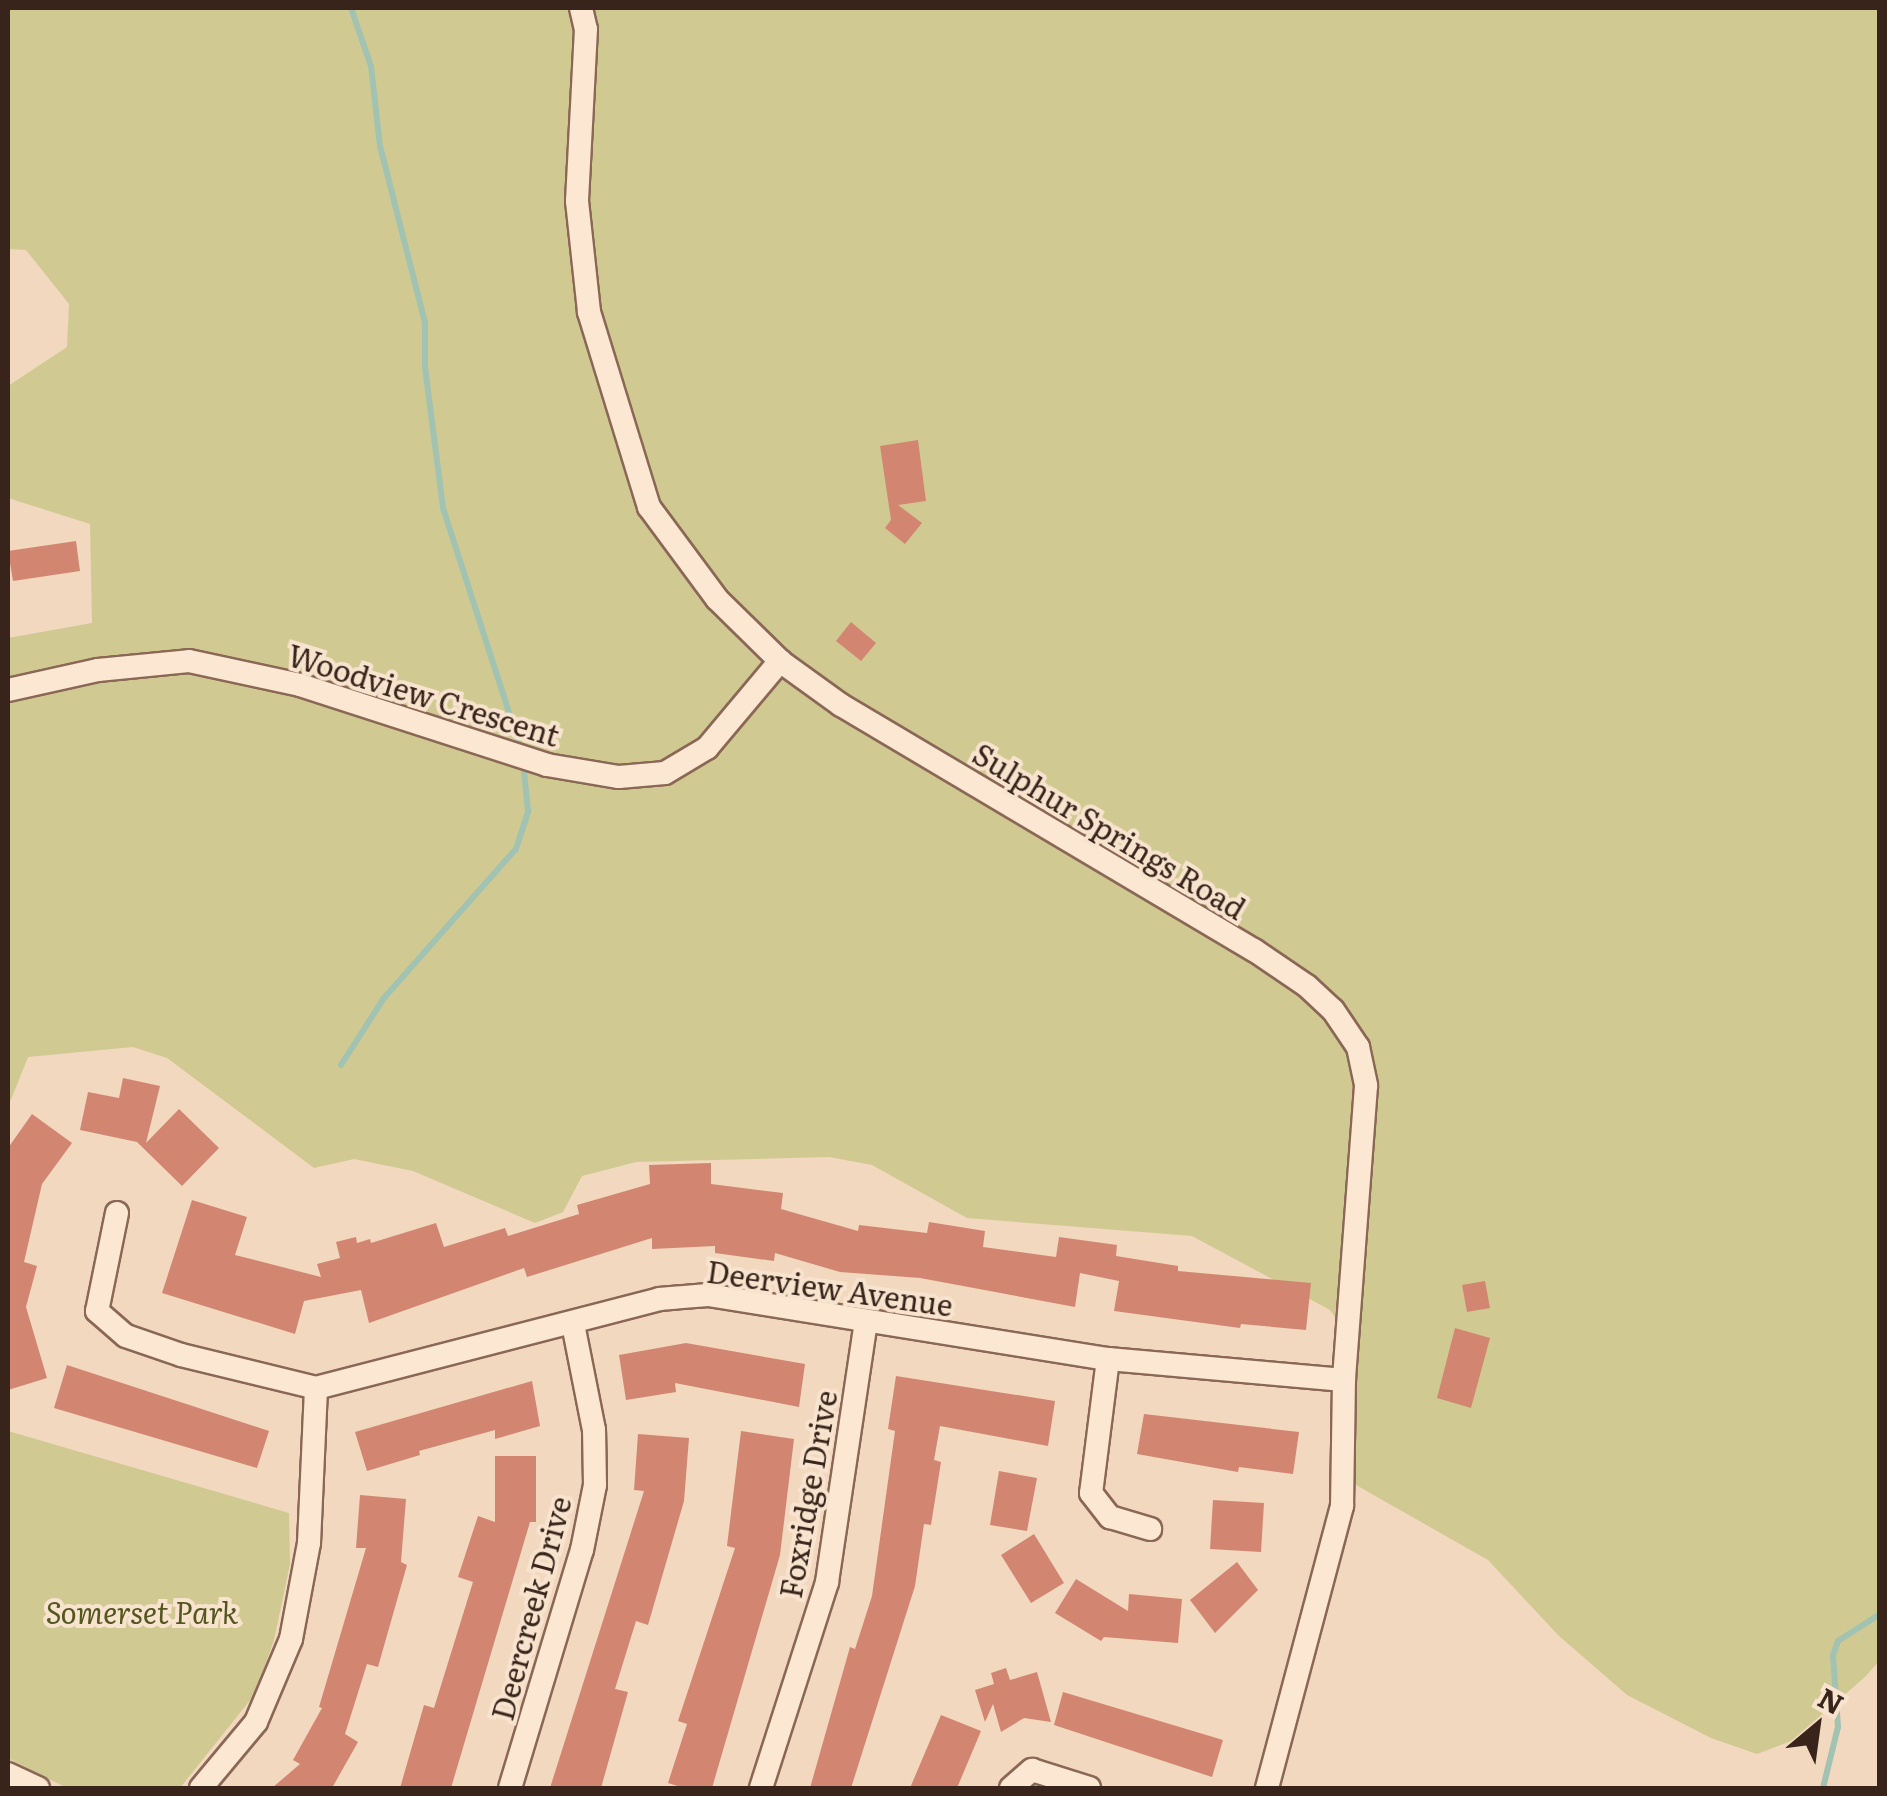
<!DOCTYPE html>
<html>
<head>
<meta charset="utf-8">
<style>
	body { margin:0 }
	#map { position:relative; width:1887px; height:1796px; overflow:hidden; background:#f1d8be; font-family:Literata,serif }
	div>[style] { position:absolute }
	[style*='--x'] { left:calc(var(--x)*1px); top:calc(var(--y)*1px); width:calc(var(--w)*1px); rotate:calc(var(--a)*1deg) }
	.green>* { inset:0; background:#d0ca92 }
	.stream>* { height:6px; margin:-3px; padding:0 3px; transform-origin:3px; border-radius:3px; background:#a2c2b2 }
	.building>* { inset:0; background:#d28671 }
	.roads { filter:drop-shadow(2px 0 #8b6756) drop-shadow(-2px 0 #8b6756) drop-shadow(0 2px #8b6756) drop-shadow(0 -2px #8b6756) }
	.minor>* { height:22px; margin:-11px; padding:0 11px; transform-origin:11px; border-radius:11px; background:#fbe7d2 }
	span { translate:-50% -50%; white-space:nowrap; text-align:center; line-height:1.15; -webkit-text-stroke:8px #f8e3ce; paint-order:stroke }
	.street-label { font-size:30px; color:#39241b }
	.park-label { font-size:30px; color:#545720; font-style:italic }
	.frame { position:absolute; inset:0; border:10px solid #39241b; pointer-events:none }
	.north { position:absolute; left:1767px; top:1676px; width:100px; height:100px; -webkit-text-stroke:8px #f8e3ce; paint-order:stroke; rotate:29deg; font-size:28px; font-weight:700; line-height:40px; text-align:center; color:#39241b }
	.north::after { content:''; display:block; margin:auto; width:35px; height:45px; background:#39241b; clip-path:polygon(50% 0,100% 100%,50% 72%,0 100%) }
</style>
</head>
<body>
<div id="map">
	<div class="green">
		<i style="clip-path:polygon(8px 8px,1879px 8px,1880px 1660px,1865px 1677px,1791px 1741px,1757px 1754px,1711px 1738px,1627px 1695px,1558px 1635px,1488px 1560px,1349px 1481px,1355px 1344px,1330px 1310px,1192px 1236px,967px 1218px,872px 1165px,829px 1157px,636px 1162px,582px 1176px,563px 1212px,535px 1223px,413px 1171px,354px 1159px,314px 1168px,167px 1058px,133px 1047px,28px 1057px,8px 1107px,8px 638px,92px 623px,90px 524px,8px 498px,8px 386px,67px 347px,69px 304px,26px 250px,8px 249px)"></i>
		<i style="clip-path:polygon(8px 1431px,289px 1513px,290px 1564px,274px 1640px,255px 1694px,180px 1788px,67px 1788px,8px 1758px)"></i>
	</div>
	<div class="stream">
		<i style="--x:351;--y:8;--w:61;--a:71"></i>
		<i style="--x:371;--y:66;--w:81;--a:83.6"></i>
		<i style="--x:380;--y:146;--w:182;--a:75.7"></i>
		<i style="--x:425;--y:322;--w:45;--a:90"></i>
		<i style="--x:425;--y:367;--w:142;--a:82.7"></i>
		<i style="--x:443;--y:508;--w:253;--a:72.1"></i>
		<i style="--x:341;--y:1065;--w:80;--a:-57.3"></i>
		<i style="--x:384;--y:998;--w:199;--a:-48.5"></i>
		<i style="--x:516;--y:849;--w:40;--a:-72"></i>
		<i style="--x:528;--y:811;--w:50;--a:-95.7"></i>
		<i style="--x:1823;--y:1788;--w:63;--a:-76.2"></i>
		<i style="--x:1838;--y:1727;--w:72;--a:-94"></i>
		<i style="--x:1833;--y:1655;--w:15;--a:-70"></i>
		<i style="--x:1838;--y:1641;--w:50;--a:-32.7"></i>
	</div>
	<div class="building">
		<i style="clip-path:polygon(918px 440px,926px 501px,898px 505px,922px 523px,905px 544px,885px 528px,891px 520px,880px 446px)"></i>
		<i style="clip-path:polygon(76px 541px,80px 571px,13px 581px,8px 551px)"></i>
		<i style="clip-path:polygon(851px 622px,876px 643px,861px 661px,836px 641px)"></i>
		<i style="clip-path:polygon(123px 1078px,160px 1086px,146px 1143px,179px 1109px,219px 1148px,182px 1186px,137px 1142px,80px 1130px,88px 1092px,119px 1098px)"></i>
		<i style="clip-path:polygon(32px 1114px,72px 1143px,42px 1184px,24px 1262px,37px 1266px,26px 1307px,47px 1378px,8px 1390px,8px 1148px)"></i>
		<i style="clip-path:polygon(711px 1163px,711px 1184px,783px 1193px,781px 1209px,858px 1231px,859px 1225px,927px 1233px,929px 1222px,985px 1231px,983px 1247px,1056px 1257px,1059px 1237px,1117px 1245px,1116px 1256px,1178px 1266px,1178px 1271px,1311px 1283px,1306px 1330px,1241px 1324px,1240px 1328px,1114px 1311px,1119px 1281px,1080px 1273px,1075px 1307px,920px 1278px,840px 1272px,775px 1253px,774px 1261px,715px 1253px,715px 1246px,652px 1249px,652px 1238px,527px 1277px,524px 1268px,369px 1323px,361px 1290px,304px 1301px,295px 1334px,162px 1293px,192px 1200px,247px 1217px,235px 1255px,321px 1277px,317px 1264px,340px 1258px,336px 1242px,356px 1237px,357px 1243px,370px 1239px,371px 1243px,436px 1223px,444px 1247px,505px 1228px,508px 1236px,579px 1214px,577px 1205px,650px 1184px,649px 1165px)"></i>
		<i style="clip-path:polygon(1485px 1281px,1490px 1308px,1467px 1312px,1462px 1285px)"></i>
		<i style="clip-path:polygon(1455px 1328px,1490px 1338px,1471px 1408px,1437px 1398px)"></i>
		<i style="clip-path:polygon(686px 1343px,805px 1364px,799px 1407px,675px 1383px,676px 1392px,626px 1400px,619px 1355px)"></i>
		<i style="clip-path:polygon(67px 1365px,269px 1431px,257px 1468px,54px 1408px)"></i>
		<i style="clip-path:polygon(896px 1376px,1055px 1401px,1048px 1446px,940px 1426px,934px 1460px,941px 1462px,931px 1525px,924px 1524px,915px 1586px,851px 1788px,810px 1788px,850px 1647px,855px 1649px,872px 1596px,895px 1431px,888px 1429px)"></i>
		<i style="clip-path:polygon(532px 1381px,540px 1426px,495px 1439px,495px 1430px,419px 1451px,420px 1455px,367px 1471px,355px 1432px)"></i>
		<i style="clip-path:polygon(1144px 1414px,1299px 1432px,1293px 1474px,1239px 1467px,1238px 1472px,1137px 1454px)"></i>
		<i style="clip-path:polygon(741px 1431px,794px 1439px,780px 1555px,712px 1788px,684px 1788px,668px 1783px,687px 1724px,678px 1721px,735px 1548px,727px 1546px)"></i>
		<i style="clip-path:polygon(638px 1434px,689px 1438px,684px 1501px,648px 1625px,636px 1621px,615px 1689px,628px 1692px,601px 1788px,550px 1788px,644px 1491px,634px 1490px)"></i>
		<i style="clip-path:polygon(495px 1456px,536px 1456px,536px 1522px,530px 1522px,451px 1788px,400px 1788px,424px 1705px,434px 1708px,473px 1582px,458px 1577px,478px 1516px,495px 1522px)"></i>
		<i style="clip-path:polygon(999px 1471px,1037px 1478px,1027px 1531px,990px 1525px)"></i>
		<i style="clip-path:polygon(360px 1495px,406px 1499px,401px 1562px,407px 1565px,378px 1667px,367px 1664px,345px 1734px,358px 1742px,332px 1788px,272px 1788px,300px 1764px,293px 1760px,322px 1708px,319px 1707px,366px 1548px,356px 1548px)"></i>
		<i style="clip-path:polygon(1213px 1500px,1264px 1503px,1261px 1552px,1210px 1549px)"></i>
		<i style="clip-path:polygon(1034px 1534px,1064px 1583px,1031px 1603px,1001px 1555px)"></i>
		<i style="clip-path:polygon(1237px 1562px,1258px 1590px,1215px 1633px,1190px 1600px)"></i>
		<i style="clip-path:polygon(1076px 1579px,1128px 1611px,1129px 1594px,1182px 1599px,1178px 1643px,1104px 1637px,1101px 1641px,1055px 1613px)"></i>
		<i style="clip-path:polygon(1006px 1668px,1010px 1680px,1037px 1672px,1051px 1722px,1024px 1718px,1001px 1732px,993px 1704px,985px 1722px,975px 1690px,994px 1684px,991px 1673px)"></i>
		<i style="clip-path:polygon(1063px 1692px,1223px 1740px,1212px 1777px,1054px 1725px)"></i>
		<i style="clip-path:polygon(941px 1715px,981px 1731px,957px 1788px,910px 1788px)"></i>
	</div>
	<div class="roads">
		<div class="minor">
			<i style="--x:581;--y:8;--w:22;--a:77"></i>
			<i style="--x:586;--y:29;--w:172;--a:93"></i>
			<i style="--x:577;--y:201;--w:112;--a:83.8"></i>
			<i style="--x:589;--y:312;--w:204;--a:72.9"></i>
			<i style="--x:649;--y:507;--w:114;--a:53.5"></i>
			<i style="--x:717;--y:599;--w:88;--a:44.5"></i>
			<i style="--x:780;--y:661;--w:75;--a:35.8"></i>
			<i style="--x:841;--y:705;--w:480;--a:30.7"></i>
			<i style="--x:1254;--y:950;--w:64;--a:34.2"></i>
			<i style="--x:1307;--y:986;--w:35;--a:43"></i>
			<i style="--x:1333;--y:1010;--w:45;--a:56"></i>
			<i style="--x:1358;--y:1047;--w:40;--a:78"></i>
			<i style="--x:1366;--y:1086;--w:295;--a:94.3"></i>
			<i style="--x:1344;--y:1380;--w:126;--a:90.9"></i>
			<i style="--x:1342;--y:1506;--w:292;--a:104.9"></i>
			<i style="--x:8;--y:690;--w:92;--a:-12.5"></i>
			<i style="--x:98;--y:670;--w:91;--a:-5.6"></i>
			<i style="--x:189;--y:661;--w:114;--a:12.2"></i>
			<i style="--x:300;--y:685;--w:260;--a:17.9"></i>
			<i style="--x:547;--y:765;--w:73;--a:9.5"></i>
			<i style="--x:619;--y:777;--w:46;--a:-5"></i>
			<i style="--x:665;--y:773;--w:49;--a:-30.8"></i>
			<i style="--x:707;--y:748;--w:114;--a:-50"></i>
			<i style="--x:117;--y:1213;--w:100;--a:101.5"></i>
			<i style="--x:97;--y:1311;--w:38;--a:41"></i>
			<i style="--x:126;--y:1336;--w:58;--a:19.1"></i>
			<i style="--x:181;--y:1355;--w:139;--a:13.7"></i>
			<i style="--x:316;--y:1388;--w:354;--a:-14.5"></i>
			<i style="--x:659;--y:1299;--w:49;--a:-4.7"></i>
			<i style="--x:708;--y:1295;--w:405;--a:9.1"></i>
			<i style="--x:1108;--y:1359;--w:237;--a:5.1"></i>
			<i style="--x:1108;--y:1359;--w:135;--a:97.2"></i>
			<i style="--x:1091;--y:1493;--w:31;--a:52"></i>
			<i style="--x:1110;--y:1517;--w:42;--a:16.7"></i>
			<i style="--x:8;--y:1774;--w:33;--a:25"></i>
			<i style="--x:201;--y:1788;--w:86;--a:-50.2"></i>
			<i style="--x:256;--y:1722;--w:90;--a:-67.1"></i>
			<i style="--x:291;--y:1639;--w:98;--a:-79.4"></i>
			<i style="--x:309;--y:1543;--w:155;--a:-87.4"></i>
			<i style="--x:510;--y:1788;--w:249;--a:-73.2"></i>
			<i style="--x:582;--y:1550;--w:66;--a:-78.7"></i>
			<i style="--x:595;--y:1485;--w:55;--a:-91"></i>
			<i style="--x:594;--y:1430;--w:108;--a:-101.2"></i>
			<i style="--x:761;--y:1788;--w:216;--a:-72.2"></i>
			<i style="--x:827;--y:1582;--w:263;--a:-81.5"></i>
			<i style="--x:1011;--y:1788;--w:28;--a:-41"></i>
			<i style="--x:1032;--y:1770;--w:60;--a:17.5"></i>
		</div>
	</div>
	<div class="street-label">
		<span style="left:424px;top:694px;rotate:17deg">Woodview Crescent</span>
		<span style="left:1110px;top:830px;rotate:31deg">Sulphur Springs Road</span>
		<span style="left:830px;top:1287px;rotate:8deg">Deerview Avenue</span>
		<span style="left:807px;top:1494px;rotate:-80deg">Foxridge Drive</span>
		<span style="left:530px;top:1608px;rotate:-75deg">Deercreek Drive</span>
	</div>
	<div class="park-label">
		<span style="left:142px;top:1611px">Somerset Park</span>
	</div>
	<div class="frame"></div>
	<div class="north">N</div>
</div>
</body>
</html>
